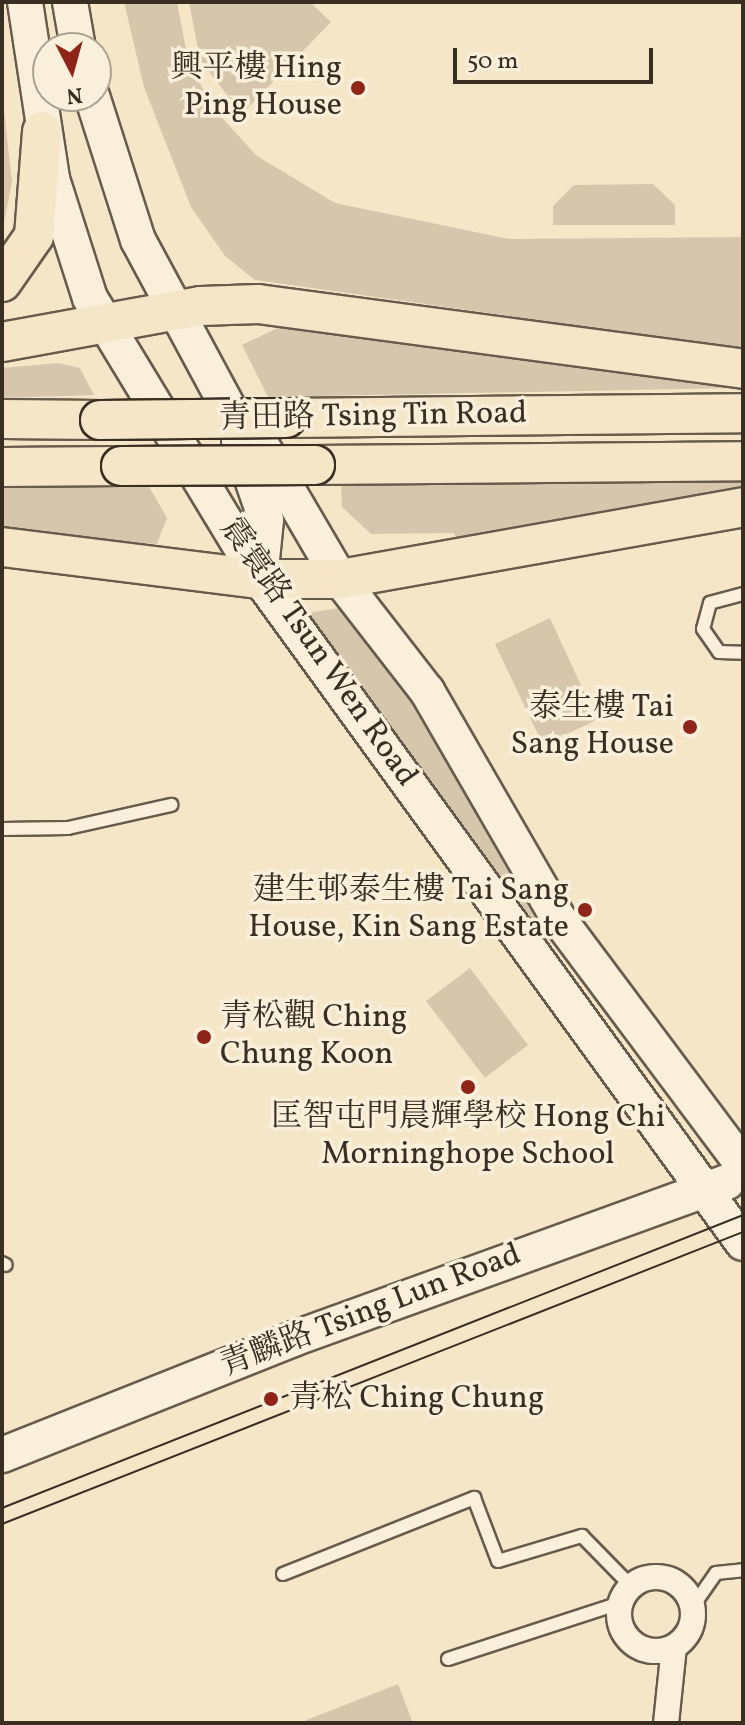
<!DOCTYPE html>
<html>
<head>
<meta charset="utf-8">
<style>
	body { margin:0 }
	#map { position:relative; width:745px; height:1725px; overflow:hidden; background:#f6e6c8; font-family:Vollkorn,"Noto Serif TC",serif }
	div>[style] { position:absolute }
	[style*='--x'] { left:calc(var(--x)*1px); top:calc(var(--y)*1px); width:calc(var(--w)*1px); rotate:calc(var(--a)*1deg) }
	.green>* { inset:0; background:#d6c7ac }
	.roads { filter:drop-shadow(2px 0 #695b4c) drop-shadow(-2px 0 #695b4c) drop-shadow(0 2px #695b4c) drop-shadow(0 -2px #695b4c) }
	.lane>* { height:12px; margin:-6px; padding:0 6px; transform-origin:6px; border-radius:6px; background:#f9efdb }
	.street>* { height:24px; margin:-12px; padding:0 12px; transform-origin:12px; border-radius:12px; background:#f9efdb }
	.street>.ring { margin:-12px; padding:0; box-sizing:content-box; background:none; border:24px solid #f9efdb; border-radius:50% }
	.secondary>* { height:34px; margin:-17px; padding:0 17px; transform-origin:17px; border-radius:17px; background:#f9efdb }
	.primary>* { height:38px; margin:-19px; padding:0 19px; transform-origin:19px; border-radius:19px; background:#f6e6c8 }
	.tram>* { height:2px; margin:-1px; padding:0 1px; transform-origin:1px; border-radius:1px; background:#3a2d22 }
	.bridges { filter:drop-shadow(2px 0 #3a2d22) drop-shadow(-2px 0 #3a2d22) drop-shadow(0 2px #3a2d22) drop-shadow(0 -2px #3a2d22) }
	.primary-bridge>* { height:38px; margin:-19px; padding:0 19px; transform-origin:19px; border-radius:19px; background:#f6e6c8 }
	.dots>* { width:22px; height:22px; translate:-50% -50%; box-sizing:border-box; border:4px solid #f9efdb; border-radius:50% }
	span { translate:-50% -50%; white-space:nowrap; text-align:center; line-height:1.15; -webkit-text-stroke:7px #f9efdb; paint-order:stroke }
	.poi-label { font-size:32px; color:#3a2d22 }
	.right { translate:-100% -50%; text-align:right }
	.left { translate:0 -50%; text-align:left }
	.street-label { font-size:32px; color:#3a2d22 }
	.frame { position:absolute; inset:0; border:4px solid #3a2d22; pointer-events:none }
	.north { position:absolute; left:32px; top:32px; width:80px; height:80px; box-sizing:border-box; background:#f9efdb; border:2px solid #ada191; border-radius:50%; rotate:174deg; font-size:22px; font-weight:700; line-height:32px; text-align:center; color:#3a2d22 }
	.north::after { content:''; display:block; margin:auto; width:28px; height:36px; background:#8f2418; clip-path:polygon(50% 0,100% 100%,50% 72%,0 100%) }
	.scale { position:absolute; left:453px; top:48px; width:200px; height:36px; box-sizing:border-box; border:4px solid #3a2d22; border-top:0; padding-left:10px; font-size:24px; line-height:28px; white-space:nowrap; color:#3a2d22; -webkit-text-stroke:6px #f9efdb; paint-order:stroke }
</style>
</head>
<body>
<div id="map">
	<div class="green">
		<i style="clip-path:polygon(124px 2px,177px 2px,189px 65px,216px 111px,257px 156px,335px 203px,509px 239px,743px 237px,743px 349px,255px 280px,225px 256px,191px 207px,144px 87px)"></i>
		<i style="clip-path:polygon(189px 2px,310px 2px,331px 22px,242px 114px,200px 60px)"></i>
		<i style="clip-path:polygon(2px 92px,12px 182px,2px 232px)"></i>
		<i style="clip-path:polygon(653px 184px,675px 205px,675px 225px,553px 225px,553px 206px,574px 185px)"></i>
		<i style="clip-path:polygon(284px 325px,736px 388px,268px 397px,242px 345px)"></i>
		<i style="clip-path:polygon(58px 363px,80px 368px,94px 395px,2px 398px,2px 368px)"></i>
		<i style="clip-path:polygon(743px 477px,743px 490px,459px 545px,454px 533px,371px 534px,342px 507px,341px 479px)"></i>
		<i style="clip-path:polygon(147px 483px,167px 518px,157px 544px,2px 532px,2px 486px)"></i>
		<i style="clip-path:polygon(339px 608px,411px 702px,550px 944px,308px 613px)"></i>
		<i style="clip-path:polygon(550px 618px,597px 720px,543px 745px,495px 644px)"></i>
		<i style="clip-path:polygon(470px 968px,528px 1045px,485px 1078px,426px 1001px)"></i>
		<i style="clip-path:polygon(398px 1684px,413px 1723px,299px 1723px)"></i>
	</div>
	<div class="roads">
		<div class="lane">
			<i style="--x:743;--y:594;--w:34;--a:165"></i>
			<i style="--x:710;--y:603;--w:27;--a:105"></i>
			<i style="--x:703;--y:629;--w:28;--a:55"></i>
			<i style="--x:719;--y:652;--w:24;--a:2"></i>
			<i style="--x:2;--y:829;--w:66;--a:-0.9"></i>
			<i style="--x:68;--y:828;--w:106;--a:-12.6"></i>
			<i style="--x:2;--y:1263;--w:4;--a:27"></i>
			<i style="--x:283;--y:1574;--w:206;--a:-21.7"></i>
			<i style="--x:474;--y:1498;--w:67;--a:69.1"></i>
			<i style="--x:498;--y:1561;--w:88;--a:-16.6"></i>
			<i style="--x:582;--y:1536;--w:70;--a:45.6"></i>
			<i style="--x:693;--y:1606;--w:40;--a:-55.1"></i>
			<i style="--x:716;--y:1573;--w:27;--a:-6"></i>
			<i style="--x:448;--y:1659;--w:181;--a:-18"></i>
		</div>
		<div class="street">
			<i class="ring" style="left:619px;top:1577px;width:50px;height:50px"></i>
			<i style="--x:666;--y:1723;--w:76;--a:-84"></i>
		</div>
		<div class="secondary">
			<i style="--x:25;--y:2;--w:179;--a:81.3"></i>
			<i style="--x:52;--y:179;--w:125;--a:72.3"></i>
			<i style="--x:90;--y:298;--w:328;--a:58.8"></i>
			<i style="--x:260;--y:579;--w:821;--a:53.97"></i>
			<i style="--x:70;--y:2;--w:47;--a:80.1"></i>
			<i style="--x:92;--y:96;--w:151;--a:72.3"></i>
			<i style="--x:138;--y:240;--w:196;--a:61.7"></i>
			<i style="--x:231;--y:413;--w:43;--a:45.9"></i>
			<i style="--x:261;--y:444;--w:156;--a:59.7"></i>
			<i style="--x:340;--y:579;--w:142;--a:52.2"></i>
			<i style="--x:427;--y:691;--w:262;--a:60"></i>
			<i style="--x:558;--y:918;--w:309;--a:53.2"></i>
			<i style="--x:239;--y:441;--w:83;--a:71.1"></i>
			<i style="--x:266;--y:520;--w:59;--a:95.8"></i>
			<i style="--x:2;--y:1455;--w:313;--a:-21.7"></i>
			<i style="--x:293;--y:1339;--w:462;--a:-19.9"></i>
		</div>
		<div class="primary">
			<i style="--x:2;--y:282;--w:56;--a:-55.2"></i>
			<i style="--x:34;--y:236;--w:105;--a:-85.6"></i>
			<i style="--x:2;--y:342;--w:202;--a:-10.3"></i>
			<i style="--x:201;--y:306;--w:57;--a:-2"></i>
			<i style="--x:258;--y:304;--w:489;--a:7.6"></i>
			<i style="--x:286;--y:418;--w:457;--a:-0.6"></i>
			<i style="--x:2;--y:419;--w:98;--a:0.6"></i>
			<i style="--x:315;--y:465;--w:428;--a:-0.5"></i>
			<i style="--x:2;--y:467;--w:119;--a:-0.5"></i>
			<i style="--x:2;--y:547;--w:260;--a:7.1"></i>
			<i style="--x:260;--y:579;--w:80;--a:0"></i>
			<i style="--x:340;--y:579;--w:409;--a:-10.1"></i>
		</div>
	</div>
	<div class="tram">
		<i style="--x:2;--y:1508;--w:797;--a:-21.57"></i>
		<i style="--x:2;--y:1524;--w:796;--a:-21.51"></i>
	</div>
	<div class="bridges">
		<div class="primary-bridge">
			<i style="--x:100;--y:420;--w:186;--a:-0.6"></i>
			<i style="--x:121;--y:466;--w:194;--a:-0.3"></i>
		</div>
	</div>
	<div class="dots">
		<i style="left:358px;top:88px;background:#8f2418"></i>
		<i style="left:690px;top:727px;background:#8f2418"></i>
		<i style="left:585px;top:910px;background:#8f2418"></i>
		<i style="left:204px;top:1037px;background:#8f2418"></i>
		<i style="left:468px;top:1087px;background:#8f2418"></i>
		<i style="left:271px;top:1399px;background:#8f2418"></i>
	</div>
	<div class="poi-label">
		<span class="right" style="left:342px;top:88px">興平樓 Hing<br>Ping House</span>
		<span class="right" style="left:674px;top:727px">泰生樓 Tai<br>Sang House</span>
		<span class="right" style="left:569px;top:910px">建生邨泰生樓 Tai Sang<br>House, Kin Sang Estate</span>
		<span class="left" style="left:220px;top:1037px">青松觀 Ching<br>Chung Koon</span>
		<span style="left:468px;top:1137px">匡智屯門晨輝學校 Hong Chi<br>Morninghope School</span>
		<span class="left" style="left:289px;top:1399px">青松 Ching Chung</span>
	</div>
	<div class="street-label">
		<span style="left:373px;top:417px;rotate:-1deg">青田路 Tsing Tin Road</span>
		<span style="left:318px;top:653px;rotate:55deg">震寰路 Tsun Wen Road</span>
		<span style="left:371px;top:1311px;rotate:-21deg">青麟路 Tsing Lun Road</span>
	</div>
	<div class="frame"></div>
	<div class="north">N</div>
	<div class="scale">50 m</div>
</div>
</body>
</html>
